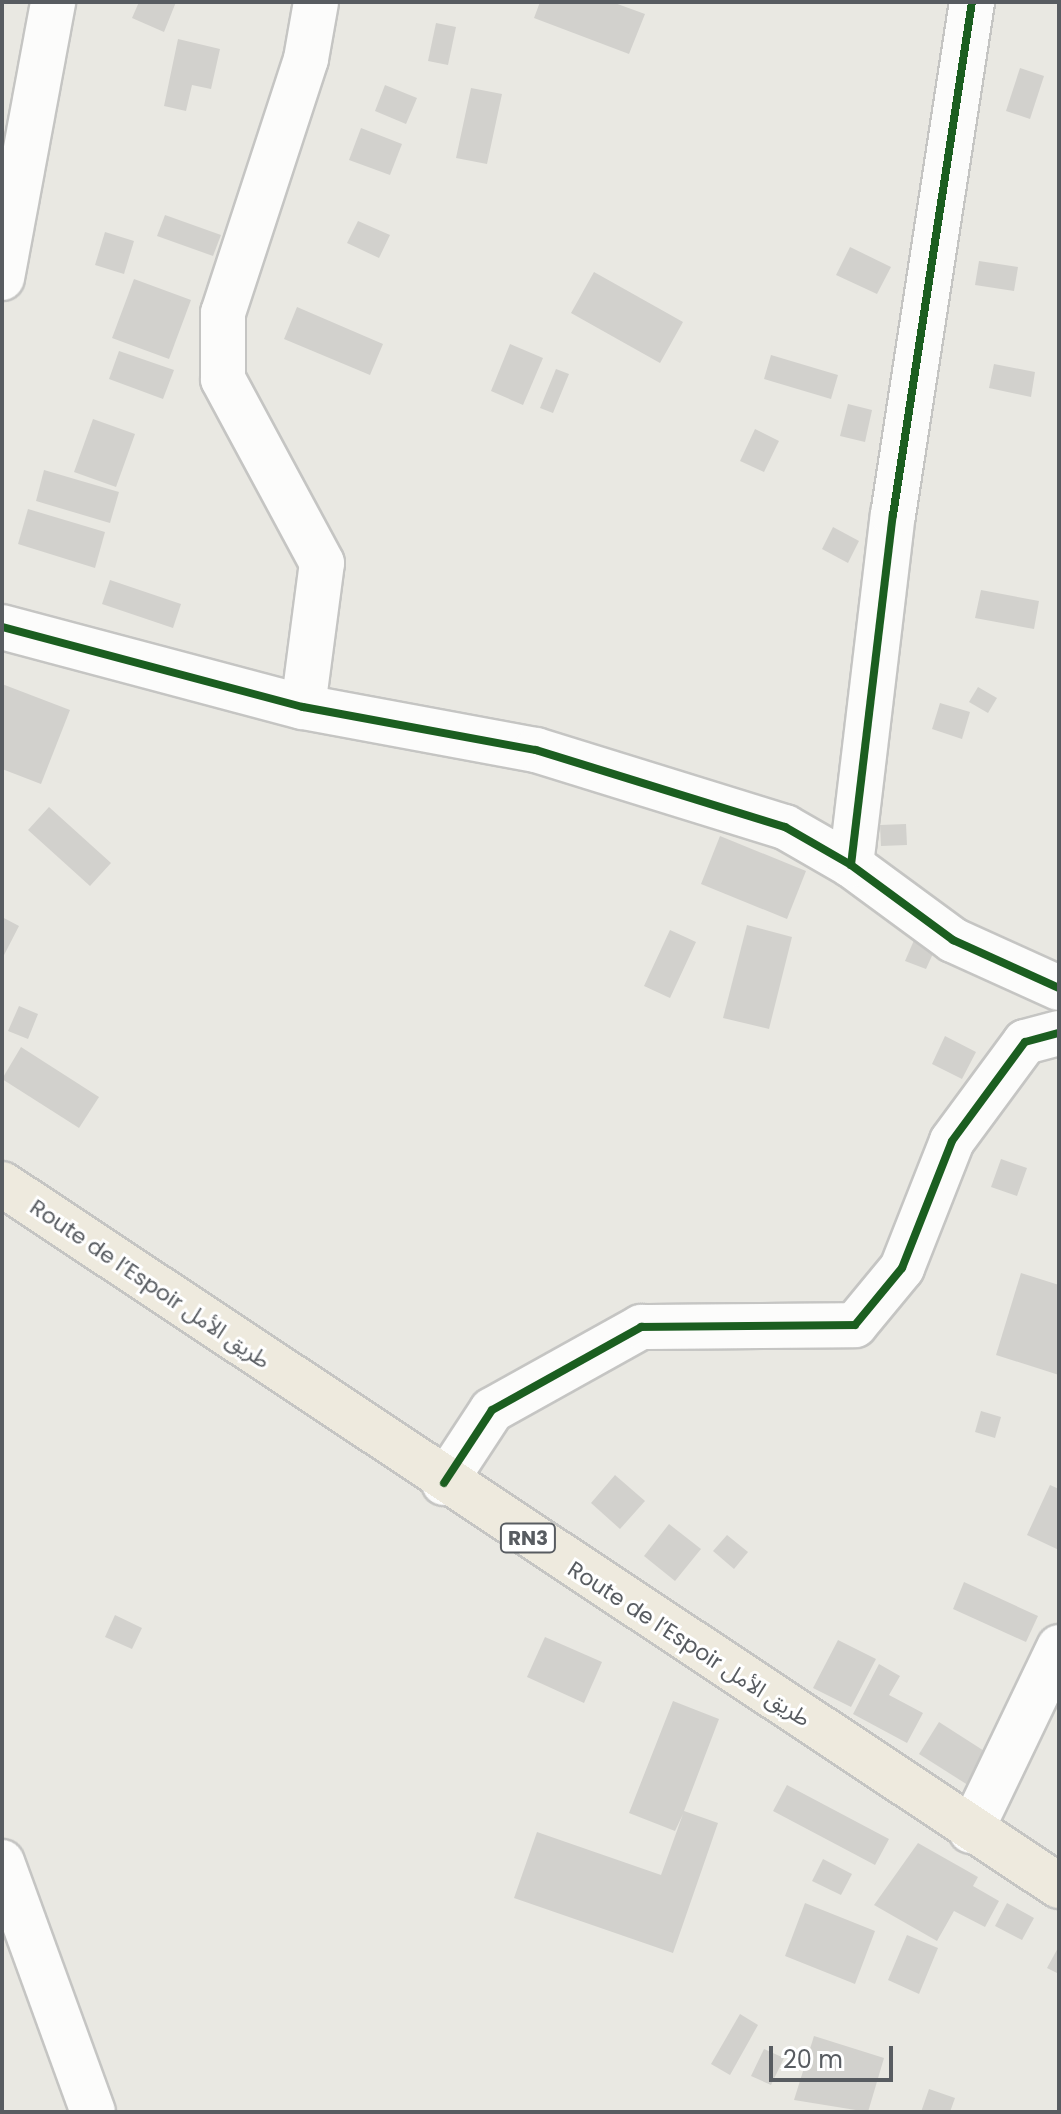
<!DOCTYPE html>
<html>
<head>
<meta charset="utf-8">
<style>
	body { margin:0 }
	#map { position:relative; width:1061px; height:2114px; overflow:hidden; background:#e9e8e2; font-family:Poppins,"Noto Sans Arabic",sans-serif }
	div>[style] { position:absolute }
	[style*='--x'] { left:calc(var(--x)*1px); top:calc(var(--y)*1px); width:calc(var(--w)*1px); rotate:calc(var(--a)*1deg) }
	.building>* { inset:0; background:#d2d1cd }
	.roads { filter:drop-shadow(2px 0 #c5c5c3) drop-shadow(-2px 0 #c5c5c3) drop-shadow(0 2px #c5c5c3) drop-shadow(0 -2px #c5c5c3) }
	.street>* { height:44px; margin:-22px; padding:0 22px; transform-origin:22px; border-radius:22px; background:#fcfcfb }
	.highway>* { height:44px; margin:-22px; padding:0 22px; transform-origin:22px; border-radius:22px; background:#eeeade }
	.cycleway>* { height:8px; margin:-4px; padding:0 4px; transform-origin:4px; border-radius:4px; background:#1b5e20 }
	span { translate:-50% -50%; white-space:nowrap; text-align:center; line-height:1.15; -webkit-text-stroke:6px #fff; paint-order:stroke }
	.shield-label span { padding:2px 6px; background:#fff; border:2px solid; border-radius:6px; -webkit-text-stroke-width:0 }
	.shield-label { font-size:20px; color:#585c61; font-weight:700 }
	.street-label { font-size:22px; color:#585c61 }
	.frame { position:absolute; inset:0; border:4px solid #585c61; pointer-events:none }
	.scale { position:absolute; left:769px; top:2046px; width:124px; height:36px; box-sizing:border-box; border:4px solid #585c61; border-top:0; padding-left:10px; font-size:24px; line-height:28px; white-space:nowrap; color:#585c61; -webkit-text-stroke:6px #fff; paint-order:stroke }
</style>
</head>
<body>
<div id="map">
	<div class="building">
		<i style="clip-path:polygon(139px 2px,176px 2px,164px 32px,132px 18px)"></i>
		<i style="clip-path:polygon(540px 2px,612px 2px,645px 14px,629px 54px,534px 18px)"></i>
		<i style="clip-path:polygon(436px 23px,456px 27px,448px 65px,428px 61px)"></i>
		<i style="clip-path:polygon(178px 39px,220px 49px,211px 89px,192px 85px,186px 111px,164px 106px)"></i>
		<i style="clip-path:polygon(1020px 68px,1044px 76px,1030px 119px,1006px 111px)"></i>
		<i style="clip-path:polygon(385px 85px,417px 98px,406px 124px,375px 111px)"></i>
		<i style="clip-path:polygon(471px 88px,502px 94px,487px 164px,456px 158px)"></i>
		<i style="clip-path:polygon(361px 128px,402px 144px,390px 175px,349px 160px)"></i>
		<i style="clip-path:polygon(165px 215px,221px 235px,213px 256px,157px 236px)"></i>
		<i style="clip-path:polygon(358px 221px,390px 235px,379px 258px,347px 243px)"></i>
		<i style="clip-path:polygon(105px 232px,134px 241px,124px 274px,95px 265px)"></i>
		<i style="clip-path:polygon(850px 247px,891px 267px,877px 294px,836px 275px)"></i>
		<i style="clip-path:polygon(979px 261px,1018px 267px,1014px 291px,975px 285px)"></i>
		<i style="clip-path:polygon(594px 272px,683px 322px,660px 363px,571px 313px)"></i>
		<i style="clip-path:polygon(134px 279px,191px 300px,169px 359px,112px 338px)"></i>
		<i style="clip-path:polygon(297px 307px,383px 344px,370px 375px,284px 339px)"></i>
		<i style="clip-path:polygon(510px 344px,543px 358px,523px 405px,491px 391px)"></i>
		<i style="clip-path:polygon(119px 351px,174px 370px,163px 399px,109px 379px)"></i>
		<i style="clip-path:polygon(771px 355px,838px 375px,831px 399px,764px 379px)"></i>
		<i style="clip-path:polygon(994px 364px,1035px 372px,1031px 397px,989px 388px)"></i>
		<i style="clip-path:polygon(556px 369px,569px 374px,553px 413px,540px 408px)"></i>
		<i style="clip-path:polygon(848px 404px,872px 410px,865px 442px,840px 436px)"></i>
		<i style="clip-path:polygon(93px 419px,135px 434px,116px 487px,74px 472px)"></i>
		<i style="clip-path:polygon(755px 429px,779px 441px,764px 472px,740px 461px)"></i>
		<i style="clip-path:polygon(44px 470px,119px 492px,110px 523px,36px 501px)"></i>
		<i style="clip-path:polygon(28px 509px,105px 532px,95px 568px,18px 544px)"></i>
		<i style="clip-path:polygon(833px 527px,859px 541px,848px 563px,822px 549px)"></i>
		<i style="clip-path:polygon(110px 580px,181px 604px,173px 628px,102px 604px)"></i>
		<i style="clip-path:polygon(981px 590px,1039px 601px,1034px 629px,975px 618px)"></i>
		<i style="clip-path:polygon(2px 684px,70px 710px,41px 784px,2px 769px)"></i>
		<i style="clip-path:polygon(978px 687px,997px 698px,988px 713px,969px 702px)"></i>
		<i style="clip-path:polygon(940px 703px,970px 712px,962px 739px,932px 729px)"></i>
		<i style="clip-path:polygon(49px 807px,111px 863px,90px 886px,28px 830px)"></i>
		<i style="clip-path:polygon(906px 824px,907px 845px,881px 846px,880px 825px)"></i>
		<i style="clip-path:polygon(720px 836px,806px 871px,787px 919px,701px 884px)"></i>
		<i style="clip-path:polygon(2px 917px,19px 926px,2px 959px)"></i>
		<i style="clip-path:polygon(747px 925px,792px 937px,769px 1029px,723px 1018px)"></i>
		<i style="clip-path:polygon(670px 930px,696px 942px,670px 998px,644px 986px)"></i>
		<i style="clip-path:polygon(915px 938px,936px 947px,926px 969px,905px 961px)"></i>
		<i style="clip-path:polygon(19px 1006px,38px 1014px,28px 1039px,8px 1031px)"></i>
		<i style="clip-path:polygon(945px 1036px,976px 1052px,962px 1079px,932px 1064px)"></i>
		<i style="clip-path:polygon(21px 1047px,99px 1097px,79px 1128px,2px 1079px)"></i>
		<i style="clip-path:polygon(1001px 1159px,1027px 1168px,1017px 1196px,991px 1187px)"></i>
		<i style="clip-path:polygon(1021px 1273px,1059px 1285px,1059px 1375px,996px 1355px)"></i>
		<i style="clip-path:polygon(981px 1411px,1001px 1417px,995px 1438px,975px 1432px)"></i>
		<i style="clip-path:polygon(615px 1475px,645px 1501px,620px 1529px,591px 1503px)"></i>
		<i style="clip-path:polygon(1050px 1485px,1059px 1489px,1059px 1550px,1027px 1535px)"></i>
		<i style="clip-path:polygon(669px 1524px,701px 1549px,675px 1581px,644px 1556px)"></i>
		<i style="clip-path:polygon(727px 1535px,748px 1552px,734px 1569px,713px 1551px)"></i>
		<i style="clip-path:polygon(964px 1582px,1038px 1616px,1026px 1642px,953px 1609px)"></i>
		<i style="clip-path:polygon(115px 1615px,142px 1628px,132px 1649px,105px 1637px)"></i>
		<i style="clip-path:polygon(545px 1637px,602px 1662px,584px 1703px,527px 1677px)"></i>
		<i style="clip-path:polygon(838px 1640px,876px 1659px,851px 1707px,813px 1688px)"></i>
		<i style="clip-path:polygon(879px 1664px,900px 1676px,889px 1695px,923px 1713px,907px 1743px,853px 1714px)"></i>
		<i style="clip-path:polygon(673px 1701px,719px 1719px,684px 1811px,718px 1823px,673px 1953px,514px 1898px,537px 1832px,661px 1875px,683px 1814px,675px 1831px,629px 1813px)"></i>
		<i style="clip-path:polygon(939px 1722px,992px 1756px,971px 1787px,919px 1754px)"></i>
		<i style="clip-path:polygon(787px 1785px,889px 1839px,875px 1865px,773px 1811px)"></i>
		<i style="clip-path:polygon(918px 1843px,978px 1877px,973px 1886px,999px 1901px,985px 1927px,954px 1911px,937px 1941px,874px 1905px)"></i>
		<i style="clip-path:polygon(823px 1859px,852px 1874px,841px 1895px,812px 1881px)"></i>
		<i style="clip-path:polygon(805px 1903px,875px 1931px,855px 1984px,785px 1956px)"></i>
		<i style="clip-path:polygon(1007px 1903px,1034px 1918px,1022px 1940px,995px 1926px)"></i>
		<i style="clip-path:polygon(907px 1935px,938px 1948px,919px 1994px,888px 1980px)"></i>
		<i style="clip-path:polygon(1059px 1946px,1059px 1974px,1047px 1968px)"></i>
		<i style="clip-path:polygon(740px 2014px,758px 2025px,730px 2075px,711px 2064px)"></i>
		<i style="clip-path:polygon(814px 2036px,884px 2058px,868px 2112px,794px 2100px)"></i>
		<i style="clip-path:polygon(764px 2049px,784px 2058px,771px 2085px,751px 2076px)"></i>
		<i style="clip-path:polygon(929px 2089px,955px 2098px,950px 2112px,921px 2112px)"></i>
	</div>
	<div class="roads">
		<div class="street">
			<i style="--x:2;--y:278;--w:281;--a:-79.5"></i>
			<i style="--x:2;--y:627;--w:311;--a:14.9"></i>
			<i style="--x:303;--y:707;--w:237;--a:10.5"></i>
			<i style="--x:536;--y:750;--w:261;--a:17.2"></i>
			<i style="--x:785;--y:827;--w:76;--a:29.9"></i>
			<i style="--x:851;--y:865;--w:127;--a:36.3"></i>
			<i style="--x:953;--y:940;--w:116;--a:24.4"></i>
			<i style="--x:303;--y:707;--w:145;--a:-82.5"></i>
			<i style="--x:322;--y:563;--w:209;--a:-118.3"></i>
			<i style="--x:223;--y:379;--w:66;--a:-90"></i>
			<i style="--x:223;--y:313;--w:267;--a:-71.9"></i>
			<i style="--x:306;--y:59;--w:58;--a:-80"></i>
			<i style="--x:851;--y:865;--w:353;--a:-83.2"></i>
			<i style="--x:893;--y:515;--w:519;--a:-81.25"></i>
			<i style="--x:444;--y:1483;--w:87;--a:-56.7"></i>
			<i style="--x:492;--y:1410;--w:171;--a:-29.1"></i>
			<i style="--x:641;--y:1327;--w:214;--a:-0.5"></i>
			<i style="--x:855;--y:1325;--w:74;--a:-50.5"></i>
			<i style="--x:902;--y:1268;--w:136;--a:-68.5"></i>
			<i style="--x:952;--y:1141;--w:123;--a:-53.6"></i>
			<i style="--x:1025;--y:1042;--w:35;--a:-15"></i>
			<i style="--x:971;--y:1831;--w:204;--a:-64.4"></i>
			<i style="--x:2;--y:1862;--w:266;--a:70"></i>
		</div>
		<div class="highway">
			<i style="--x:2;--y:1184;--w:1269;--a:33.59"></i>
		</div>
	</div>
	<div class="cycleway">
		<i style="--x:2;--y:627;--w:311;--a:14.9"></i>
		<i style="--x:303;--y:707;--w:237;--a:10.5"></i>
		<i style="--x:536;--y:750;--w:261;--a:17.2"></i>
		<i style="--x:785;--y:827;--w:76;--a:29.9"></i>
		<i style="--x:851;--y:865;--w:127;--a:36.3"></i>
		<i style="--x:953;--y:940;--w:116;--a:24.4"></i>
		<i style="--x:851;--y:865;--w:353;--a:-83.2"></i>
		<i style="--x:893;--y:515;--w:519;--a:-81.25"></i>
		<i style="--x:444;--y:1483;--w:87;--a:-56.7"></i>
		<i style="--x:492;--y:1410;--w:171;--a:-29.1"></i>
		<i style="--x:641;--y:1327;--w:214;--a:-0.5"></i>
		<i style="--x:855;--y:1325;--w:74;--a:-50.5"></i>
		<i style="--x:902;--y:1268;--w:136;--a:-68.5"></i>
		<i style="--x:952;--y:1141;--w:123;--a:-53.6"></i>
		<i style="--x:1025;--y:1042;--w:35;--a:-15"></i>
	</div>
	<div class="shield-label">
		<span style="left:528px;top:1538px">RN3</span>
	</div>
	<div class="street-label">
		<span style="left:150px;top:1284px;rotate:34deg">Route de l’Espoir طريق الأمل</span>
		<span style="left:689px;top:1644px;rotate:33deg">Route de l’Espoir طريق الأمل</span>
	</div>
	<div class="frame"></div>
	<div class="scale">20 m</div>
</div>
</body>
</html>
